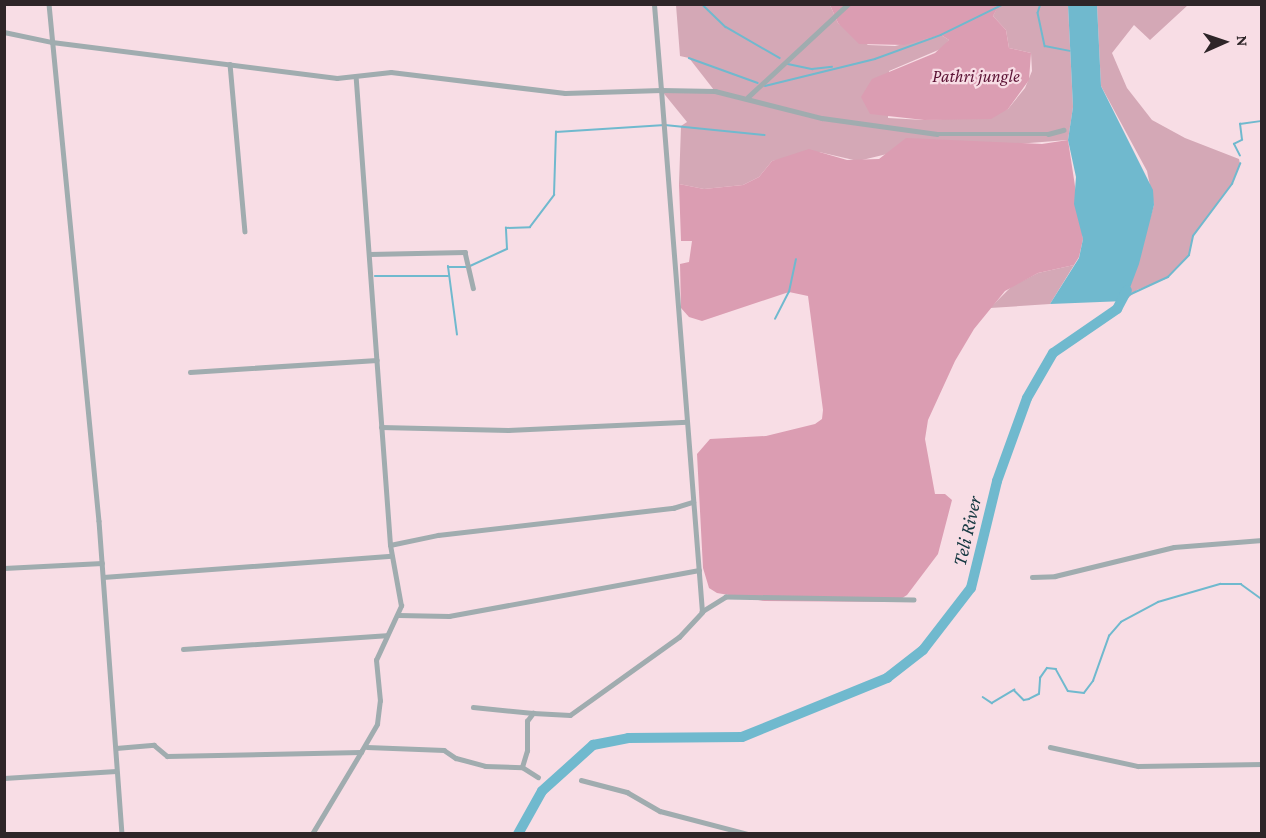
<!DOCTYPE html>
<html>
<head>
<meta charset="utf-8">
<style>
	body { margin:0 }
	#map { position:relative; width:1266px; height:838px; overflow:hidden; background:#f8dde5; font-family:"Crimson Pro",serif }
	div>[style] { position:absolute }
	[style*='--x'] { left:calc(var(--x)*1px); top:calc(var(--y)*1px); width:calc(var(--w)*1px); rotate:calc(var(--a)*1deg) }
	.green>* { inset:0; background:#d4a8b6 }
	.forest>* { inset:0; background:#db9db2 }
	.water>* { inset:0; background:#70b9ce }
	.stream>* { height:1.5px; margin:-0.75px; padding:0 0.75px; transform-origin:0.75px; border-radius:0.75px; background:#70b9ce }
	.river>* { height:10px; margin:-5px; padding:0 5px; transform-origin:5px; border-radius:5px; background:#70b9ce }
	.street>* { height:4.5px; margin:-2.25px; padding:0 2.25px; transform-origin:2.25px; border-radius:2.25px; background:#a0acaf }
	span { translate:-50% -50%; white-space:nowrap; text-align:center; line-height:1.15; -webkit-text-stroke:4.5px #f8dde5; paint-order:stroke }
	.park-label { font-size:18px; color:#5d1436; font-style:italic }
	.water-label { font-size:20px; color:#143740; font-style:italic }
	.frame { position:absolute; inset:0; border:6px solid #2e2528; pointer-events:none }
	.north { position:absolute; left:1194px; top:12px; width:60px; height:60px; -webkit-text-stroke:4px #f8dde5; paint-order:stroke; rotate:87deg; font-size:16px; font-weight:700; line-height:24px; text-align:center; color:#2e2528 }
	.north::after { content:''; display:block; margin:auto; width:21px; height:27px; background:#2e2528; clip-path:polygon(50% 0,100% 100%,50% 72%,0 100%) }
</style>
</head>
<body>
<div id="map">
	<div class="green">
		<i style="clip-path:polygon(999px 4px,1068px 5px,1073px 107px,1068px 140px,887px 154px,858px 161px,819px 152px,772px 161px,759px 177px,743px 185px,704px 189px,679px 184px,681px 126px,687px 122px,661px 90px,714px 90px,689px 58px,680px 56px,676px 5px,830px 5px,838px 23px,868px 45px,895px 46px,941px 35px,949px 40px,943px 48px,889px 71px,888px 118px,924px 120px,962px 118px,1008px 109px,1025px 88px,1032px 71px,1031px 53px,1009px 48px,1006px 30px,993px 16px)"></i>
		<i style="clip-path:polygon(1097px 5px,1188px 5px,1150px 40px,1134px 25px,1112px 53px,1127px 88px,1152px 120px,1185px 138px,1239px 159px,1240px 164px,1232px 184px,1193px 236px,1189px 255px,1168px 278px,1137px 290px,1125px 301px,1154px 205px,1147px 171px,1101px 86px)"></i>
		<i style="clip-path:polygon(1079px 257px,1050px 304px,990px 308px,1012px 286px,1038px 273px,1074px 265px)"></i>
	</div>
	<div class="forest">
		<i style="clip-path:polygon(830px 5px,999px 5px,993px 16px,1006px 30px,1009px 48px,1031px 53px,1029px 80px,1008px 109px,991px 119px,924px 120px,870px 114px,861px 97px,872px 79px,935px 53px,949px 40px,941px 35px,904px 45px,859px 44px,838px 23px)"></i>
		<i style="clip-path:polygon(906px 138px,1042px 144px,1068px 140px,1083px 239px,1079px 257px,1074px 265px,1038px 273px,1005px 291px,974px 329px,955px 361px,928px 420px,925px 439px,935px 494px,945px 494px,952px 500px,938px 554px,907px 595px,896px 602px,764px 601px,717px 593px,709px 588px,703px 568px,697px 454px,710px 439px,766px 436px,815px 424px,822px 419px,823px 410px,808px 296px,789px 292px,702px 321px,689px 317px,681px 308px,680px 264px,689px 262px,692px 241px,681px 241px,679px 184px,704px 189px,743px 185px,759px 177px,772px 161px,809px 149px,847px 160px,879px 159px)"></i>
	</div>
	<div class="water">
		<i style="clip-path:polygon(1068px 5px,1097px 5px,1101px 86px,1153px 190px,1154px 205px,1139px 264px,1125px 301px,1050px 304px,1079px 258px,1083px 239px,1074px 204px,1076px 177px,1068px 140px,1073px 107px)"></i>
	</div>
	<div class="stream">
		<i style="--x:702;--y:4;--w:33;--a:44"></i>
		<i style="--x:726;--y:27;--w:62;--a:29.9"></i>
		<i style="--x:1041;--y:4;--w:9;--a:108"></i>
		<i style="--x:1038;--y:13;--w:34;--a:78"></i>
		<i style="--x:1045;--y:46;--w:25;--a:11"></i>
		<i style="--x:689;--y:58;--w:73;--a:19.9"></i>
		<i style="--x:788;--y:64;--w:25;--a:12"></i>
		<i style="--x:812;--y:69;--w:20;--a:-6"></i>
		<i style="--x:765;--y:86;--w:113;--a:-13.8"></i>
		<i style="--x:875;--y:59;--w:70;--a:-20"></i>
		<i style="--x:941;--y:35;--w:70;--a:-26.2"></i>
		<i style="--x:1240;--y:156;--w:13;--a:-117"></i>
		<i style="--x:1234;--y:144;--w:9;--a:-27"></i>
		<i style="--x:1242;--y:140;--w:16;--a:-97"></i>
		<i style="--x:1240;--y:124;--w:22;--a:-8"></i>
		<i style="--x:375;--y:276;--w:73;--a:0"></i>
		<i style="--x:1129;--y:295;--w:43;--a:-24.8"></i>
		<i style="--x:1168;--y:277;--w:30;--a:-46"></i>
		<i style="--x:1189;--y:255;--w:19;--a:-78"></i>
		<i style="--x:1193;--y:236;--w:65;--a:-53.1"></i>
		<i style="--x:1232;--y:184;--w:22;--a:-68"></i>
		<i style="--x:775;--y:319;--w:30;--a:-63"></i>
		<i style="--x:789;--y:292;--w:33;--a:-78"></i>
		<i style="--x:457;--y:335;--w:69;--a:-97.5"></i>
		<i style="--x:448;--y:267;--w:20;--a:0"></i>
		<i style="--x:468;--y:267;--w:43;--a:-24.8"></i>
		<i style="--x:507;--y:249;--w:21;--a:-93"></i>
		<i style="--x:506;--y:228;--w:24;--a:-2"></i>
		<i style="--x:530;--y:227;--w:40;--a:-53"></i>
		<i style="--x:554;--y:195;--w:63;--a:-88.2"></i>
		<i style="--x:556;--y:132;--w:109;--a:-3.7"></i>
		<i style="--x:665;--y:125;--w:100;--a:5.7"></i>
		<i style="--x:983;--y:697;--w:11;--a:34"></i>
		<i style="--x:992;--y:703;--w:26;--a:-31"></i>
		<i style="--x:1014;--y:690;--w:14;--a:45"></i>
		<i style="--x:1024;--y:700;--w:5;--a:-11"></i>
		<i style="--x:1029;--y:699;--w:11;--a:-27"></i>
		<i style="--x:1039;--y:694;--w:16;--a:-86"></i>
		<i style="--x:1040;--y:678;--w:12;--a:-55"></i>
		<i style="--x:1047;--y:668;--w:9;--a:6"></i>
		<i style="--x:1056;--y:669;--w:25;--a:61"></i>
		<i style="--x:1068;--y:691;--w:16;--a:7"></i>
		<i style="--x:1084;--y:693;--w:15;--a:-53"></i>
		<i style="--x:1093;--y:681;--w:48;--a:-70.4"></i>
		<i style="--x:1109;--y:636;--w:18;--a:-49"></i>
		<i style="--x:1121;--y:622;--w:42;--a:-28.4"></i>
		<i style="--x:1158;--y:602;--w:65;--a:-16.2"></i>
		<i style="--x:1220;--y:584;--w:21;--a:0"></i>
		<i style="--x:1241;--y:584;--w:26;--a:36"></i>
	</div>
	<div class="river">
		<i style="--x:518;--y:834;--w:49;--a:-60.8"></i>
		<i style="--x:542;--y:791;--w:69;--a:-42"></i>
		<i style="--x:593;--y:745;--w:36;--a:-11"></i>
		<i style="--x:628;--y:738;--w:114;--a:-0.5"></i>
		<i style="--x:742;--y:737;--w:157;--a:-22.1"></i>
		<i style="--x:887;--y:678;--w:46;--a:-37.9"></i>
		<i style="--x:923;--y:650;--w:78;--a:-52.3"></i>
		<i style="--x:971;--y:588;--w:110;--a:-76.3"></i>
		<i style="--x:997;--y:481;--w:88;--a:-70.1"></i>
		<i style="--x:1027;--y:398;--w:52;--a:-60"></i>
		<i style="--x:1053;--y:353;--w:78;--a:-34.5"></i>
		<i style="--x:1117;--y:309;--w:21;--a:-62"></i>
	</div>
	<div class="street">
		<i style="--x:49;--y:4;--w:519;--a:84.48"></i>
		<i style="--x:99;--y:521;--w:314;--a:85.8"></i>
		<i style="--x:4;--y:32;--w:49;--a:11.8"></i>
		<i style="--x:52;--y:42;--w:287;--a:7.2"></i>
		<i style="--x:337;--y:78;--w:54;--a:-6.3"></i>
		<i style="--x:391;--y:72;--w:175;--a:6.9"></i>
		<i style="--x:565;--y:93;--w:96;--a:-1.8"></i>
		<i style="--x:661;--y:90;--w:86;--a:-94.7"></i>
		<i style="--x:230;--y:64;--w:168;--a:84.9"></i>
		<i style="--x:748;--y:97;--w:137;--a:-42.9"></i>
		<i style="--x:369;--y:254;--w:96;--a:-1.2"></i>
		<i style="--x:465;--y:252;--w:37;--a:77"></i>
		<i style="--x:190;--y:372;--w:187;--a:-3.7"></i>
		<i style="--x:381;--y:427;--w:127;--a:1.4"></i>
		<i style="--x:508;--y:430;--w:179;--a:-2.6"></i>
		<i style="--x:390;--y:545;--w:49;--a:-11.8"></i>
		<i style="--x:438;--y:535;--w:237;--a:-6.6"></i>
		<i style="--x:673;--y:508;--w:21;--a:-17"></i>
		<i style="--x:4;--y:568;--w:98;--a:-2.9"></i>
		<i style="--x:103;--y:577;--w:289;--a:-4.2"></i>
		<i style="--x:1032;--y:577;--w:23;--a:-2"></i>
		<i style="--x:1055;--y:576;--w:122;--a:-13.7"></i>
		<i style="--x:1174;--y:547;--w:88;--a:-4.5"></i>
		<i style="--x:914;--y:600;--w:188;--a:-179.1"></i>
		<i style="--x:726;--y:597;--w:28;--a:148"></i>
		<i style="--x:702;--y:612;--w:524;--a:-94.49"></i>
		<i style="--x:661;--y:90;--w:54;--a:1.1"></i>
		<i style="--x:715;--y:91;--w:110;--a:14.2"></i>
		<i style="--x:822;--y:118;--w:116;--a:7.9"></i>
		<i style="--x:937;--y:134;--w:111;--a:0"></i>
		<i style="--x:1048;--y:134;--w:16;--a:-15"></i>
		<i style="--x:398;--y:615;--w:51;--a:1.1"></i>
		<i style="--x:449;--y:616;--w:254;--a:-10.4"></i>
		<i style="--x:183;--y:649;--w:203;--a:-3.9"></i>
		<i style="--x:473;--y:707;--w:60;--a:5.7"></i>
		<i style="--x:367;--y:747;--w:77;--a:2.2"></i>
		<i style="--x:444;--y:750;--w:14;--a:34"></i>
		<i style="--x:456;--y:758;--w:30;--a:15"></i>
		<i style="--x:485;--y:766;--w:37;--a:2"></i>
		<i style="--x:522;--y:767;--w:19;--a:32"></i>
		<i style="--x:1050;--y:747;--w:90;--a:12.2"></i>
		<i style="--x:1138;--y:766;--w:124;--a:-0.9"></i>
		<i style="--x:116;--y:748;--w:38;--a:-5"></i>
		<i style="--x:154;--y:745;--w:17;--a:40"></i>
		<i style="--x:167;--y:756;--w:194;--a:-1.2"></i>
		<i style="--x:361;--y:752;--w:32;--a:-60"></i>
		<i style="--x:377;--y:724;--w:23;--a:-83"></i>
		<i style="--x:380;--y:701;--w:41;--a:-95.6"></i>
		<i style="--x:376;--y:660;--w:60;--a:-65.2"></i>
		<i style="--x:401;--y:606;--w:62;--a:-100.2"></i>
		<i style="--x:390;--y:545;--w:467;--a:-94.2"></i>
		<i style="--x:522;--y:767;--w:17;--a:-73"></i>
		<i style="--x:527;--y:751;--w:30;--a:-90"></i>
		<i style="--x:527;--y:721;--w:10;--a:-53"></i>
		<i style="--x:533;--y:713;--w:37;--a:3"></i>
		<i style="--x:570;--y:715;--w:134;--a:-35.6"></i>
		<i style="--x:679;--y:637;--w:34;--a:-47"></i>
		<i style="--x:4;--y:778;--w:112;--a:-3.6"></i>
		<i style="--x:581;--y:780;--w:48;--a:14.6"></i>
		<i style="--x:627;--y:792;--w:38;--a:30"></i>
		<i style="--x:660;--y:811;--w:91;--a:14.6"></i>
		<i style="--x:312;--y:834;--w:96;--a:-59.1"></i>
		<i style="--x:852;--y:834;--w:43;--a:0"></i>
	</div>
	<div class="park-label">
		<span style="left:976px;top:76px">Pathri jungle</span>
	</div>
	<div class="water-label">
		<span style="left:967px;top:531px;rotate:-77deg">Teli River</span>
	</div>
	<div class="frame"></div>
	<div class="north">N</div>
</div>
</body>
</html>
